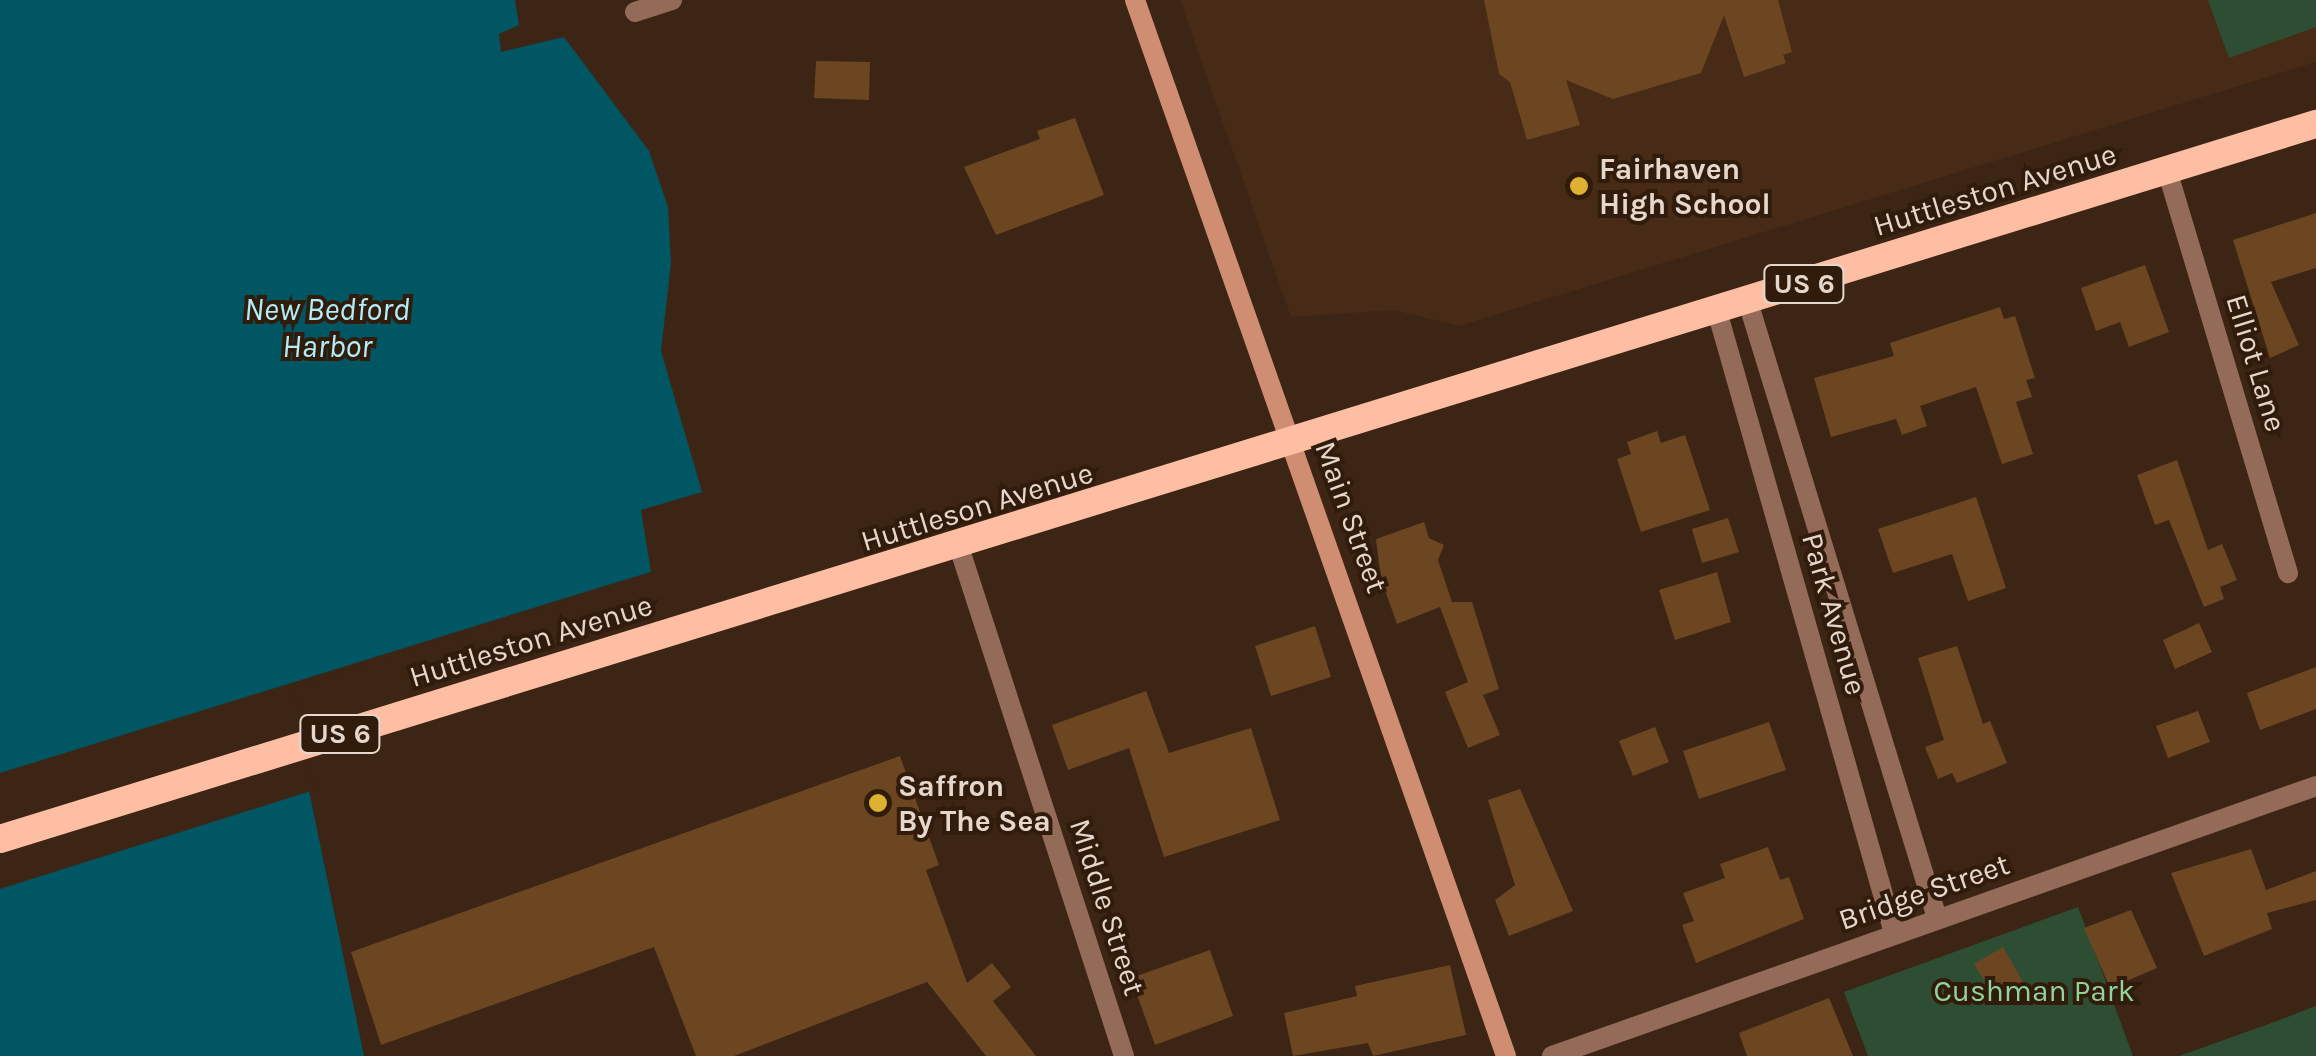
<!DOCTYPE html>
<html>
<head>
<meta charset="utf-8">
<style>
	body { margin:0 }
	#map { position:relative; width:2316px; height:1056px; overflow:hidden; background:#3c2515; font-family:Karla,sans-serif }
	div>[style] { position:absolute }
	[style*='--x'] { left:calc(var(--x)*1px); top:calc(var(--y)*1px); width:calc(var(--w)*1px); rotate:calc(var(--a)*1deg) }
	.built>* { inset:0; background:#472b16 }
	.green>* { inset:0; background:#2e4e33 }
	.water>* { inset:0; background:#005663 }
	.pier>* { inset:0; background:#3c2515 }
	.building>* { inset:0; background:#6b4621 }
	.minor>* { height:20px; margin:-10px; padding:0 10px; transform-origin:10px; border-radius:10px; background:#946a59 }
	.secondary>* { height:20px; margin:-10px; padding:0 10px; transform-origin:10px; border-radius:10px; background:#cf8d71 }
	.trunk>* { height:28px; margin:-14px; padding:0 14px; transform-origin:14px; border-radius:14px; background:#fdbea3 }
	.dots>* { width:28px; height:28px; translate:-50% -50%; box-sizing:border-box; border:5px solid #311c0c; border-radius:50% }
	span { translate:-50% -50%; white-space:nowrap; text-align:center; line-height:1.15; -webkit-text-stroke:8px #311c0c; paint-order:stroke }
	.shield-label span { padding:2px 8px; background:#311c0c; border:2px solid; border-radius:8px; -webkit-text-stroke-width:0 }
	.shield-label { font-size:28px; color:#e6d7cd; font-weight:700 }
	.poi-label { font-size:30px; color:#e6d7cd; font-weight:700 }
	.left { translate:0 -50%; text-align:left }
	.street-label { font-size:30px; color:#e6d7cd }
	.park-label { font-size:30px; color:#92d39b }
	.water-label { font-size:32px; color:#b1ecf9; font-style:italic }
</style>
</head>
<body>
<div id="map">
	<div class="built">
		<i style="clip-path:polygon(1180px 0,2316px 0,2316px 62px,1459px 326px,1394px 310px,1291px 317px)"></i>
	</div>
	<div class="green">
		<i style="clip-path:polygon(2208px 0,2316px 0,2316px 27px,2229px 58px)"></i>
		<i style="clip-path:polygon(2078px 907px,2133px 1056px,1868px 1056px,1844px 992px)"></i>
		<i style="clip-path:polygon(2316px 1006px,2316px 1056px,2179px 1056px,2266px 1025px)"></i>
	</div>
	<div class="water">
		<i style="clip-path:polygon(0 0,515px 0,519px 25px,499px 34px,501px 52px,564px 37px,649px 151px,668px 207px,671px 263px,661px 351px,702px 492px,641px 510px,651px 572px,287px 685px,364px 1056px,0 1056px)"></i>
	</div>
	<div class="pier">
		<i style="clip-path:polygon(656px 570px,293px 688px,314px 790px,0 889px,0 773px)"></i>
	</div>
	<div class="building">
		<i style="clip-path:polygon(1484px 0,1778px 0,1792px 52px,1783px 55px,1786px 63px,1744px 77px,1724px 15px,1701px 73px,1613px 99px,1566px 80px,1580px 125px,1527px 140px,1510px 82px,1499px 74px)"></i>
		<i style="clip-path:polygon(816px 61px,870px 62px,869px 100px,814px 98px)"></i>
		<i style="clip-path:polygon(1075px 118px,1104px 195px,996px 235px,964px 167px,1040px 139px,1037px 131px)"></i>
		<i style="clip-path:polygon(2316px 213px,2316px 268px,2271px 282px,2299px 345px,2270px 358px,2233px 240px)"></i>
		<i style="clip-path:polygon(2145px 265px,2169px 332px,2129px 347px,2120px 322px,2096px 331px,2081px 288px)"></i>
		<i style="clip-path:polygon(2000px 307px,2004px 319px,2015px 316px,2035px 378px,2026px 380px,2032px 397px,2016px 402px,2033px 454px,2002px 464px,1976px 387px,1920px 406px,1927px 426px,1902px 435px,1896px 419px,1831px 437px,1814px 378px,1894px 356px,1890px 343px)"></i>
		<i style="clip-path:polygon(1657px 431px,1661px 443px,1685px 435px,1710px 510px,1641px 532px,1617px 459px,1631px 454px,1627px 442px)"></i>
		<i style="clip-path:polygon(2177px 460px,2208px 550px,2222px 544px,2237px 580px,2220px 587px,2224px 599px,2204px 607px,2169px 520px,2155px 525px,2137px 475px)"></i>
		<i style="clip-path:polygon(1976px 497px,2006px 588px,1968px 601px,1952px 554px,1893px 573px,1878px 529px)"></i>
		<i style="clip-path:polygon(1728px 518px,1739px 552px,1702px 563px,1692px 529px)"></i>
		<i style="clip-path:polygon(1424px 522px,1429px 538px,1444px 545px,1438px 560px,1452px 602px,1472px 602px,1499px 689px,1483px 695px,1500px 735px,1468px 748px,1445px 692px,1468px 682px,1440px 607px,1397px 624px,1381px 579px,1376px 539px)"></i>
		<i style="clip-path:polygon(1717px 572px,1731px 622px,1675px 640px,1659px 590px)"></i>
		<i style="clip-path:polygon(2199px 623px,2212px 652px,2175px 669px,2163px 640px)"></i>
		<i style="clip-path:polygon(1315px 626px,1331px 677px,1271px 696px,1255px 646px)"></i>
		<i style="clip-path:polygon(1957px 646px,1983px 724px,1990px 721px,2007px 763px,1957px 783px,1952px 773px,1938px 779px,1925px 747px,1944px 740px,1918px 658px)"></i>
		<i style="clip-path:polygon(2316px 667px,2316px 709px,2260px 730px,2247px 693px)"></i>
		<i style="clip-path:polygon(1146px 691px,1169px 753px,1251px 728px,1280px 820px,1164px 857px,1129px 748px,1068px 770px,1052px 725px)"></i>
		<i style="clip-path:polygon(2198px 711px,2210px 742px,2168px 758px,2156px 726px)"></i>
		<i style="clip-path:polygon(1769px 722px,1786px 770px,1699px 799px,1683px 751px)"></i>
		<i style="clip-path:polygon(1655px 727px,1669px 762px,1633px 776px,1619px 741px)"></i>
		<i style="clip-path:polygon(900px 756px,939px 865px,926px 870px,967px 983px,992px 963px,1011px 987px,993px 1001px,1036px 1056px,986px 1056px,927px 982px,734px 1056px,696px 1056px,654px 947px,381px 1045px,351px 952px)"></i>
		<i style="clip-path:polygon(1520px 789px,1573px 911px,1509px 936px,1495px 900px,1515px 885px,1488px 800px)"></i>
		<i style="clip-path:polygon(1768px 847px,1780px 880px,1789px 877px,1804px 919px,1696px 963px,1682px 925px,1694px 921px,1683px 893px,1725px 878px,1720px 864px)"></i>
		<i style="clip-path:polygon(2251px 849px,2266px 890px,2316px 871px,2316px 900px,2267px 913px,2272px 929px,2204px 956px,2171px 873px)"></i>
		<i style="clip-path:polygon(2131px 910px,2157px 968px,2110px 988px,2084px 928px)"></i>
		<i style="clip-path:polygon(2003px 947px,2027px 989px,1999px 1005px,1974px 964px)"></i>
		<i style="clip-path:polygon(1210px 950px,1233px 1016px,1155px 1045px,1131px 978px)"></i>
		<i style="clip-path:polygon(1450px 965px,1466px 1035px,1373px 1056px,1368px 1043px,1293px 1056px,1284px 1013px,1357px 996px,1355px 986px)"></i>
		<i style="clip-path:polygon(1829px 998px,1853px 1056px,1747px 1056px,1739px 1033px)"></i>
	</div>
	<div class="minor">
		<i style="--x:635;--y:12;--w:39;--a:-18"></i>
		<i style="--x:2167;--y:170;--w:421;--a:73.3"></i>
		<i style="--x:1748;--y:302;--w:644;--a:72.94"></i>
		<i style="--x:1717;--y:311;--w:647;--a:74.12"></i>
		<i style="--x:959;--y:547;--w:535;--a:72.04"></i>
		<i style="--x:1552;--y:1056;--w:810;--a:-19.46"></i>
	</div>
	<div class="secondary">
		<i style="--x:1135;--y:0;--w:1119;--a:70.64"></i>
	</div>
	<div class="trunk">
		<i style="--x:0;--y:839;--w:2424;--a:-17.16"></i>
	</div>
	<div class="dots">
		<i style="left:1579px;top:186px;background:#deb133"></i>
		<i style="left:878px;top:803px;background:#deb133"></i>
	</div>
	<div class="shield-label">
		<span style="left:1804px;top:284px">US 6</span>
		<span style="left:340px;top:734px">US 6</span>
	</div>
	<div class="poi-label">
		<span class="left" style="left:1599px;top:186px">Fairhaven<br>High School</span>
		<span class="left" style="left:898px;top:803px">Saffron<br>By The Sea</span>
	</div>
	<div class="street-label">
		<span style="left:1995px;top:190px;rotate:-17deg">Huttleston Avenue</span>
		<span style="left:2256px;top:363px;rotate:73deg">Elliot Lane</span>
		<span style="left:977px;top:507px;rotate:-17deg">Huttleson Avenue</span>
		<span style="left:1351px;top:517px;rotate:70deg">Main Street</span>
		<span style="left:1834px;top:614px;rotate:74deg">Park Avenue</span>
		<span style="left:531px;top:641px;rotate:-17deg">Huttleston Avenue</span>
		<span style="left:1924px;top:892px;rotate:-19deg">Bridge Street</span>
		<span style="left:1107px;top:907px;rotate:72deg">Middle Street</span>
	</div>
	<div class="park-label">
		<span style="left:2034px;top:991px">Cushman Park</span>
	</div>
	<div class="water-label">
		<span style="left:327px;top:329px">New Bedford<br>Harbor</span>
	</div>
</div>
</body>
</html>
